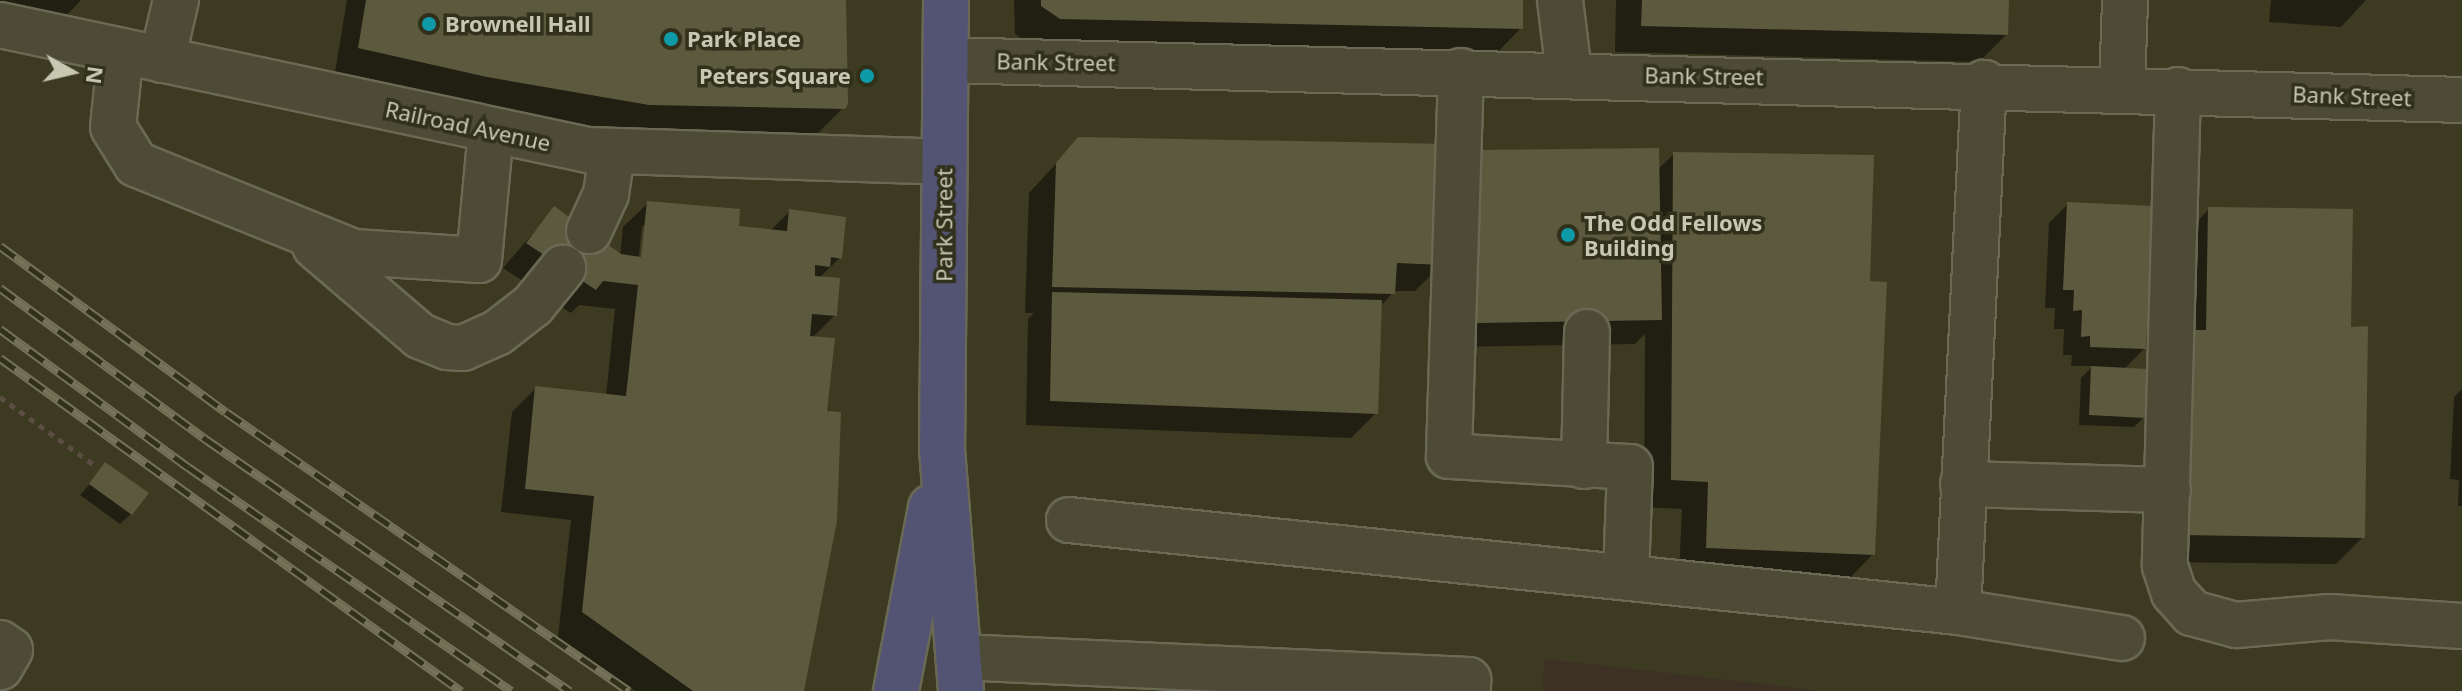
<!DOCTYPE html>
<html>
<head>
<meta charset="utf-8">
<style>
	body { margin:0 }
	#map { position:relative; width:2462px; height:691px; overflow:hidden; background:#3c3b22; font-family:"Noto Sans",sans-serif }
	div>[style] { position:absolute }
	.green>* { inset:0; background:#3d3024 }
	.shadow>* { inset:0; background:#0007 }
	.building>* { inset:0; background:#5c5a3e }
	.path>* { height:5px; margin-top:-2.5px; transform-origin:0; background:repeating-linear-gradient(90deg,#5b4d42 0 6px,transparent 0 12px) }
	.roads { filter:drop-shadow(2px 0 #6a6954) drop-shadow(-2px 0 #6a6954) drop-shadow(0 2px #6a6954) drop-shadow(0 -2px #6a6954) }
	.minor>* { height:44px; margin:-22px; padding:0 22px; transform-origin:22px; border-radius:22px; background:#4d4b36 }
	.highway>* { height:44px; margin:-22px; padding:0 22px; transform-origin:22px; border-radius:22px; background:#535473 }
	.rail>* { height:9px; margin-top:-4.5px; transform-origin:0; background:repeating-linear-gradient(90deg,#31301b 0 18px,#747258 0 36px); box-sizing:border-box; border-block:2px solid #747258 }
	.dots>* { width:22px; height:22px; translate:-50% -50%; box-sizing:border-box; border:4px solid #31301b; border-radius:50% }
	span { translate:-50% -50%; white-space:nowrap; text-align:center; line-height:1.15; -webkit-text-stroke:7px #31301b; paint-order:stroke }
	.poi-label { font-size:22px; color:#c8c7b2; font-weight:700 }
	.left { translate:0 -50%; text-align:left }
	.right { translate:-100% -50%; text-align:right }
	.street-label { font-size:22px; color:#c8c7b2 }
	.north { position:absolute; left:32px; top:32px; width:80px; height:80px; -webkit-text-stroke:6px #31301b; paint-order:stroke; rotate:98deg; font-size:22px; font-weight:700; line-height:32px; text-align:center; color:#c8c7b2 }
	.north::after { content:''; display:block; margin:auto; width:28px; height:36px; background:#c8c7b2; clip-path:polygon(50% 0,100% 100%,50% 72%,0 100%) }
</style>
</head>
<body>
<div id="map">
	<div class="green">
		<i style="clip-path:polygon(1544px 659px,1590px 664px,1822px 691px,1543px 691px)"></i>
	</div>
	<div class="shadow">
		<i style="clip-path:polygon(0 0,81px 0,62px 20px,0 6px)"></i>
		<i style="clip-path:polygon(347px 0,843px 0,843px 108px,816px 135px,621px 131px,461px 104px,335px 72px)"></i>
		<i style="clip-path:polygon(1014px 0,1519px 0,1521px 28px,1494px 56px,1032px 46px,1015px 34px)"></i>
		<i style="clip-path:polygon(1616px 0,2007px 0,2006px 35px,1979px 62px,1615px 52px)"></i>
		<i style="clip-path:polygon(2271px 0,2366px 0,2341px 27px,2269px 22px)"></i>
		<i style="clip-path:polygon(1079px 139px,1442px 264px,1415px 291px,1394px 291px,1380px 307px,1376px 413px,1351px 438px,1026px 425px,1028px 319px,1034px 313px,1025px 313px,1029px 193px)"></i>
		<i style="clip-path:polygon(1674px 154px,1868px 283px,1873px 554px,1846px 582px,1679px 574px,1682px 509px,1644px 507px,1645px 334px,1635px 344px,1454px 347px,1451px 176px,1657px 170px)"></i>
		<i style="clip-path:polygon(evenodd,648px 203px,737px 228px,770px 231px,790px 211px,840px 258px,819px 278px,835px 315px,812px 338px,802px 691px,635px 691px,558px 637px,571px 520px,501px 512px,512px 412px,536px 388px,606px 396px,615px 309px,579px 305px,571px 313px,503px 268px,554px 209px,620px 257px,623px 227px,648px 203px,642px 226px,646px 226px,642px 268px,638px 267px,642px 226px)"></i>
		<i style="clip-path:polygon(2068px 204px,2144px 349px,2123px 370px,2144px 417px,2134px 427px,2079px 425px,2081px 378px,2093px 366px,2071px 366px,2072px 355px,2063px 355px,2064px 329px,2054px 329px,2055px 308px,2045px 308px,2049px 223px)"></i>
		<i style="clip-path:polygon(2209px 209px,2349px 329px,2363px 537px,2336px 564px,2156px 562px,2182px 237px)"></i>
		<i style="clip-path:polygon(2462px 389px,2462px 506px,2458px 506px,2459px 480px,2450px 479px,2454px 397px)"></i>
		<i style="clip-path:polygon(106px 465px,131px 514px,120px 524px,80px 495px)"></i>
	</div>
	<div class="building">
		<i style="clip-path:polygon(366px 0,846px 0,848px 104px,845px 109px,649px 105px,487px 77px,358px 48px)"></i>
		<i style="clip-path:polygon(1041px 0,1523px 0,1523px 29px,1060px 19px,1041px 6px)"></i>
		<i style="clip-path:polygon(1642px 0,2009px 0,2008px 35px,1641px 26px)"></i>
		<i style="clip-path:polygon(1078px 137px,1449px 144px,1444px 265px,1397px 263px,1395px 294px,1052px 287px,1056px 163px)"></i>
		<i style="clip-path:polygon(1659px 148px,1662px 320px,1477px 323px,1475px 150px)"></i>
		<i style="clip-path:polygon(1673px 152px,1874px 155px,1870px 281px,1887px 282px,1875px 555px,1706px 548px,1708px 482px,1671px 480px)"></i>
		<i style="clip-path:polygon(647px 201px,740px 209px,739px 226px,787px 231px,789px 209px,846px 217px,842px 259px,831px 257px,830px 267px,815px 265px,815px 276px,840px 278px,837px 316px,812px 314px,810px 336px,835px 338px,827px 411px,841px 412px,837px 521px,804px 691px,693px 691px,582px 612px,594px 496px,525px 489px,535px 386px,626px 396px,638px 285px,603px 281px,596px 290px,526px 243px,554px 206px,621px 254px,641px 257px)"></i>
		<i style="clip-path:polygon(2067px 202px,2153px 206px,2146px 349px,2090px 347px,2090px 336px,2081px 337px,2082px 310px,2073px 311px,2074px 290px,2063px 290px)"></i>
		<i style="clip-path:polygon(2208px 207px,2353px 209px,2351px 327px,2368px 326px,2365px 538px,2182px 535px,2185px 330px,2206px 330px)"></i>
		<i style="clip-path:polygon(1052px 292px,1382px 300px,1378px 414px,1050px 401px)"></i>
		<i style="clip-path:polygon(2091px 366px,2148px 369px,2146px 418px,2089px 415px)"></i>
		<i style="clip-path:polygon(105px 462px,149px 493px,132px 515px,89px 484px)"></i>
	</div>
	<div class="path">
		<i style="left:0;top:397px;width:115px;rotate:35.8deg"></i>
	</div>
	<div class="roads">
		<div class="minor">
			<i style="left:1560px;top:0;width:74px;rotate:83deg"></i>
			<i style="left:0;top:25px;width:601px;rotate:12deg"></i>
			<i style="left:588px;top:150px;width:356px;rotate:1.9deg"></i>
			<i style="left:121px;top:51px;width:76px;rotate:96deg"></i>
			<i style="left:113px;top:127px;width:44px;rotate:58.1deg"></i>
			<i style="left:136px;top:164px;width:235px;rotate:22deg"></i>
			<i style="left:354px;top:252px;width:125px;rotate:3.7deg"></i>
			<i style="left:479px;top:260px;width:130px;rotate:-84.7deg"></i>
			<i style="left:162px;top:60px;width:62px;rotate:-76.9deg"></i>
			<i style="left:946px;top:60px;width:1517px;rotate:1.51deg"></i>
			<i style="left:1461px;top:71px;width:385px;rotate:91.8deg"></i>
			<i style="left:1449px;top:456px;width:181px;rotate:3.5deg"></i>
			<i style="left:1630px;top:467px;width:109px;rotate:92.1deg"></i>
			<i style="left:2122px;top:88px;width:88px;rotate:-88deg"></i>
			<i style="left:2178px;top:90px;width:476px;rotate:91.6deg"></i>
			<i style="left:2165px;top:566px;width:28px;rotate:72deg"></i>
			<i style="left:2174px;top:593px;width:27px;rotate:48deg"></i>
			<i style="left:2192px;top:613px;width:46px;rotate:15.3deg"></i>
			<i style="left:2236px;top:625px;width:94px;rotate:-4.9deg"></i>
			<i style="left:2330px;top:617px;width:132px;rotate:3.9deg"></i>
			<i style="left:589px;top:231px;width:41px;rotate:-65.3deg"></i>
			<i style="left:606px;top:194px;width:40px;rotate:-81.5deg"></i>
			<i style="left:315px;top:246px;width:138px;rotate:40.6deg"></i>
			<i style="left:420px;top:336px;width:29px;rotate:22deg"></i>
			<i style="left:447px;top:347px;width:16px;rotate:4deg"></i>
			<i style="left:463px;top:348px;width:37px;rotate:-24deg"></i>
			<i style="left:497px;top:333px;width:46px;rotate:-37.9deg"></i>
			<i style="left:533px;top:305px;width:48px;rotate:-51deg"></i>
			<i style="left:1584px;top:466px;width:134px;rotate:-88.7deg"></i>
			<i style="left:1963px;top:484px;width:205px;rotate:1.7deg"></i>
			<i style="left:1069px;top:520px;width:894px;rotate:5.91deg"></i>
			<i style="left:1958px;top:612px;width:530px;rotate:-87.19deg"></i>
			<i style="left:1958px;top:612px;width:166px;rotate:9deg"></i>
			<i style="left:0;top:643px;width:12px;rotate:35deg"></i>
			<i style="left:10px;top:650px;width:20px;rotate:120deg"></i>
			<i style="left:959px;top:657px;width:510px;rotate:2.59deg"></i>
			<i style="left:1468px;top:680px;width:11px;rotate:90deg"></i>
		</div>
		<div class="highway">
			<i style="left:946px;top:0;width:449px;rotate:90.5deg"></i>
			<i style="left:942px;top:449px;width:243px;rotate:85.5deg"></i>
			<i style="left:896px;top:691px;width:187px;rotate:-79.2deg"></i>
		</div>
	</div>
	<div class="rail">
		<i style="left:0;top:246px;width:280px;rotate:36.3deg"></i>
		<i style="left:226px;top:412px;width:490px;rotate:34.7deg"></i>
		<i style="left:0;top:288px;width:257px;rotate:36.3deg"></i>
		<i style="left:207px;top:440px;width:441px;rotate:34.7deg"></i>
		<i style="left:0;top:329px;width:233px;rotate:36.3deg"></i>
		<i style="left:188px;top:467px;width:393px;rotate:34.7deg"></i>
		<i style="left:0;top:358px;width:569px;rotate:35.84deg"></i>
	</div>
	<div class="dots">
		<i style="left:429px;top:24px;background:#0f9aa8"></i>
		<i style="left:671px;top:39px;background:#0f9aa8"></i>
		<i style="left:867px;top:76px;background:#0f9aa8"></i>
		<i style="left:1568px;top:235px;background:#0f9aa8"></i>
	</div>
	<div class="poi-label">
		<span class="left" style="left:445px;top:24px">Brownell Hall</span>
		<span class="left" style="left:687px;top:39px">Park Place</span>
		<span class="right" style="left:851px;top:76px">Peters Square</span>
		<span class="left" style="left:1584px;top:235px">The Odd Fellows<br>Building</span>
	</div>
	<div class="street-label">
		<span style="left:1056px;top:62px;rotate:1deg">Bank Street</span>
		<span style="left:1704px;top:76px;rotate:1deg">Bank Street</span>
		<span style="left:2352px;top:96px;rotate:2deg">Bank Street</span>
		<span style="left:468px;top:126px;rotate:12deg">Railroad Avenue</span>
		<span style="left:944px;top:225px;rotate:-90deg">Park Street</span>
	</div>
	<div class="north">N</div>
</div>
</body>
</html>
